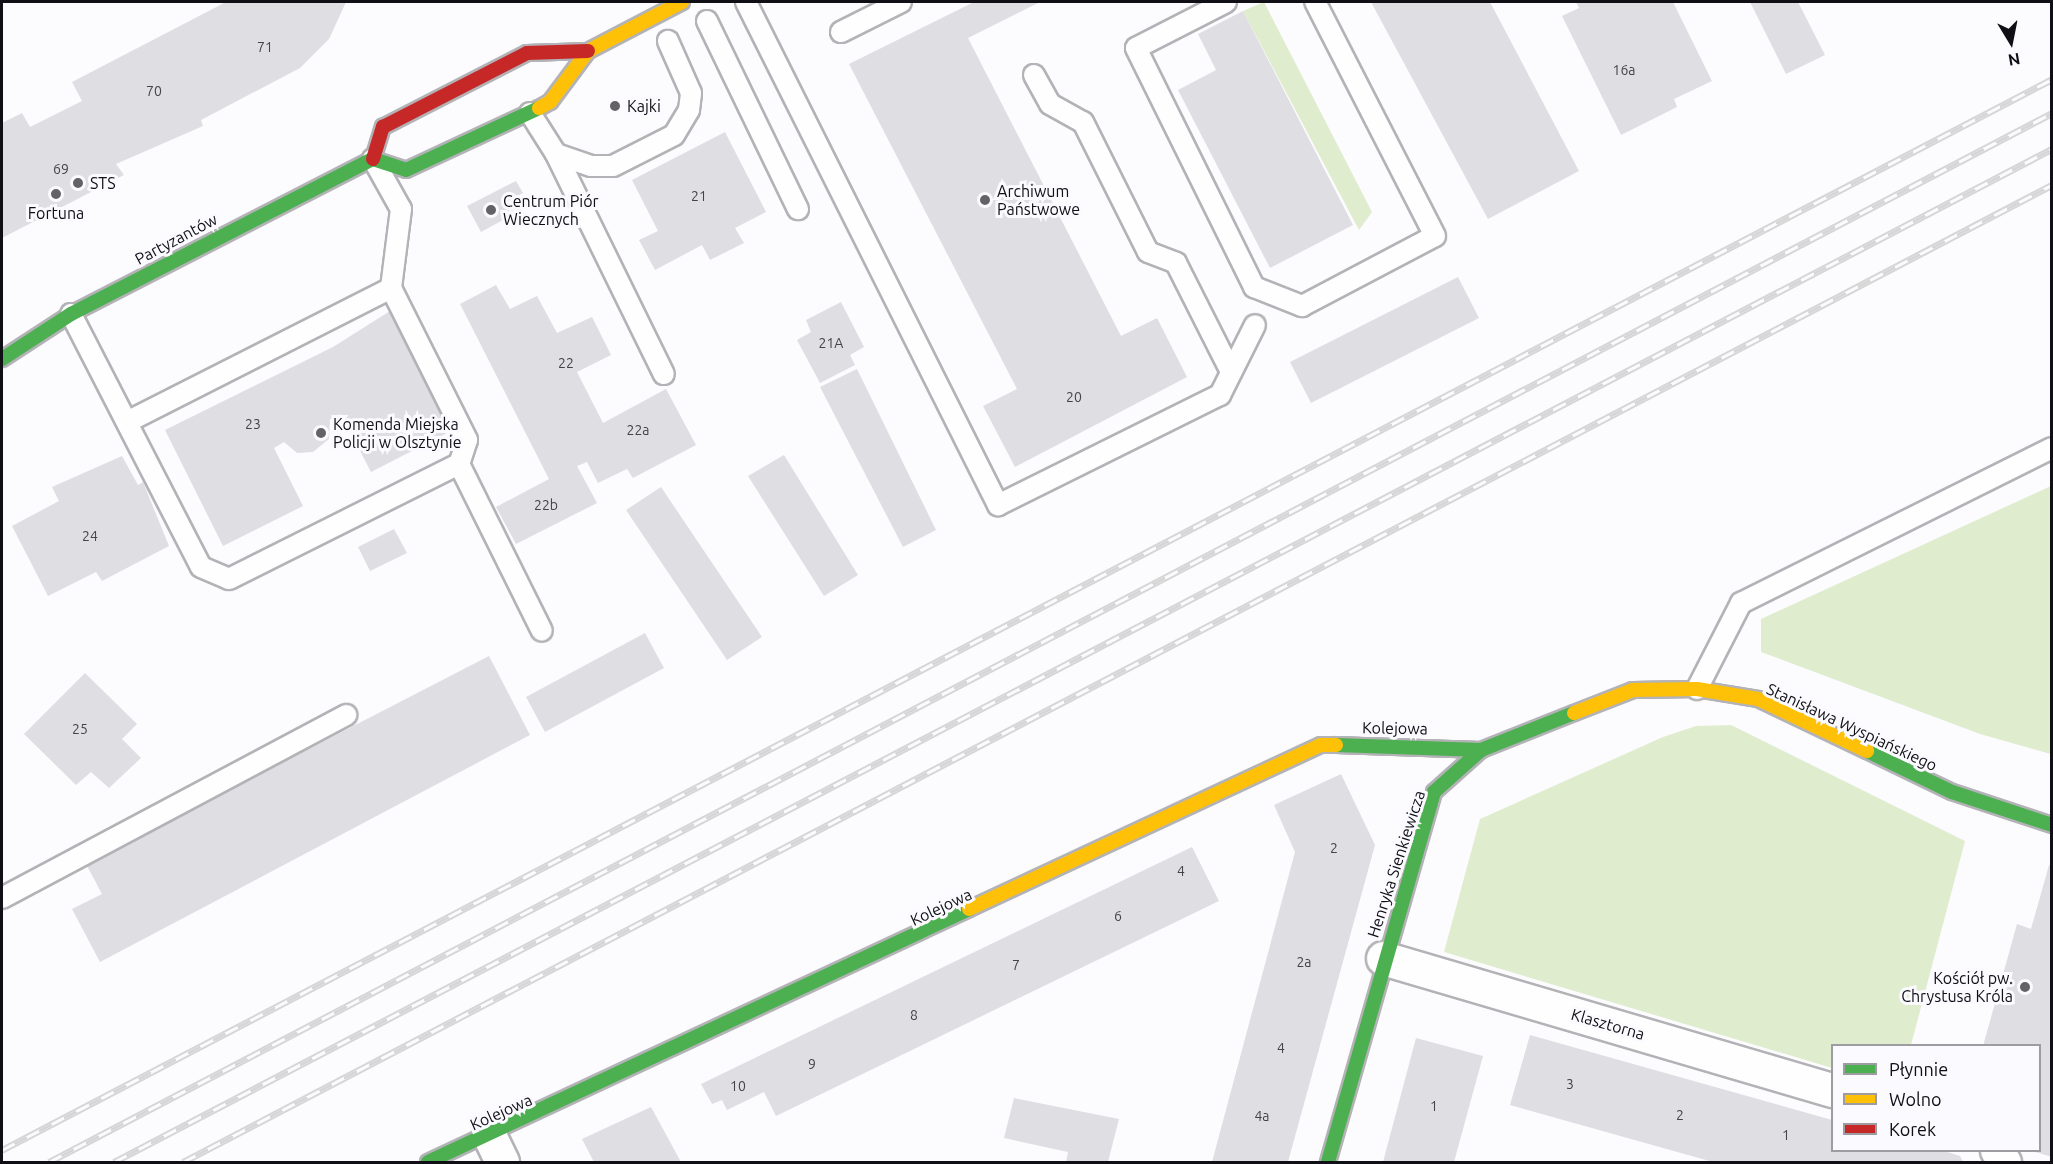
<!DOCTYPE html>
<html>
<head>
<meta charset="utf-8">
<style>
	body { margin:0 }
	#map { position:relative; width:2053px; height:1164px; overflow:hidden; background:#fcfbfd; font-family:Ubuntu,sans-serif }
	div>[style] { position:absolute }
	.green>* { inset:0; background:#dfedce }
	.building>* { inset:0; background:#dfdee3 }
	.roads { filter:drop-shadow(2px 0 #b3b3b7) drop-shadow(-2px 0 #b3b3b7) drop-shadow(0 2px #b3b3b7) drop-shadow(0 -2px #b3b3b7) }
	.lane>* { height:20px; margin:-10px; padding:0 10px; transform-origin:10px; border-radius:10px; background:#fffeff }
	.street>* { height:33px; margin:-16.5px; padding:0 16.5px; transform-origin:16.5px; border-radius:16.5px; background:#fffeff }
	.fast>* { height:14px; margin:-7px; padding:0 7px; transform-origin:7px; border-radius:7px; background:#4caf50 }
	.slow>* { height:14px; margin:-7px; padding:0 7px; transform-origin:7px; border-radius:7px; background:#ffc107 }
	.jam>* { height:14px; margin:-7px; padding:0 7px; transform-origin:7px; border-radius:7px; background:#c62828 }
	.rail>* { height:7px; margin-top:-3.5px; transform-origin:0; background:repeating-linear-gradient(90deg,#fbfafe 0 14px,#d6d6d7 0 28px); box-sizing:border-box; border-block:2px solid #d6d6d7 }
	.dots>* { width:16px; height:16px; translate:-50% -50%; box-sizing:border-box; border:3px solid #fbfafe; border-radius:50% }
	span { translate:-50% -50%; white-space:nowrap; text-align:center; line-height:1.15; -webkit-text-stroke:6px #fbfafe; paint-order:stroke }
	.number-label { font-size:14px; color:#444349 }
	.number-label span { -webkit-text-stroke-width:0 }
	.poi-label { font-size:16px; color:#100f16 }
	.left { translate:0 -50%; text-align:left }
	.right { translate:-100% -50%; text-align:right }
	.street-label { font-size:16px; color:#100f16 }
	.frame { position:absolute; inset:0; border:3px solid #100f16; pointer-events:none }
	.legend { position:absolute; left:1831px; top:1044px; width:210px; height:108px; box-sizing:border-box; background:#fbfafe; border:2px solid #9d9ca1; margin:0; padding:8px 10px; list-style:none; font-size:18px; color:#100f16 }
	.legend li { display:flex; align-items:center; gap:12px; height:30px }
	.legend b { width:30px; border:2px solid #9d9ca1 }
	.north { position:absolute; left:1981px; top:12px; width:60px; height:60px; -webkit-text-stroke:4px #fbfafe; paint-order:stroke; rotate:170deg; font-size:16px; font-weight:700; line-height:24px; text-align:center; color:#100f16 }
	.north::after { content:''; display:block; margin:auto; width:21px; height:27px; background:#100f16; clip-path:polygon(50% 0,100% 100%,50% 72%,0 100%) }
</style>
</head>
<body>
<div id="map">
	<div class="green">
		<i style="clip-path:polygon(1264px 2px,1372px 212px,1359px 230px,1243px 11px)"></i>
		<i style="clip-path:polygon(2051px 486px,2051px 754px,1980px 734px,1761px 652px,1761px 619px)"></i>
		<i style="clip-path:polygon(1731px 725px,1965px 841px,1911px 1045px,1832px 1046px,1832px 1068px,1444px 952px,1480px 819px,1663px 737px,1696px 726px)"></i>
	</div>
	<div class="building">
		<i style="clip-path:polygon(226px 2px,346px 2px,329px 39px,300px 68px,201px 120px,203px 126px,116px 164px,124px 175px,2px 238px,2px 123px,22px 113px,30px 127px,82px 101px,72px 82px)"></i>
		<i style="clip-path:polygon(974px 2px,1040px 2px,968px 38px,1121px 336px,1157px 318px,1187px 377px,1015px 467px,983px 406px,1017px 389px,849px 64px)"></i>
		<i style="clip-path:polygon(1371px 2px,1490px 2px,1579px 171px,1488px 219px)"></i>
		<i style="clip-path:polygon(1576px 2px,1673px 2px,1712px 81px,1674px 99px,1677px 107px,1621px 135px,1562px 16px,1579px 8px)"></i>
		<i style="clip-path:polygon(1750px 2px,1798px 2px,1825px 55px,1786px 74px)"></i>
		<i style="clip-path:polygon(1243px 11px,1353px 225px,1270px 268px,1178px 90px,1216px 70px,1198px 34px)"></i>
		<i style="clip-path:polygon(725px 132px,766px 212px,735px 228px,744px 243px,710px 260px,702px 245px,655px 270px,639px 240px,658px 231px,632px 180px)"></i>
		<i style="clip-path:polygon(516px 181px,523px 193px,508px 201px,514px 214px,481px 232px,467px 206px)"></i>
		<i style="clip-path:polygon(1458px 277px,1479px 318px,1311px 403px,1290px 362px)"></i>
		<i style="clip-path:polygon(496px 285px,510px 309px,537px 296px,557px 333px,592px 317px,611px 355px,577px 372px,603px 423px,666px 389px,696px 445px,633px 478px,627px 469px,598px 483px,587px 462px,577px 466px,597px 503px,516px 544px,496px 507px,549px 479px,460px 304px)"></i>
		<i style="clip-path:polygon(841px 302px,864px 347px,850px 355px,855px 365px,820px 383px,797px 340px,811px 332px,806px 320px)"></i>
		<i style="clip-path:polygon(390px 311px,451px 431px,371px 472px,341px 414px,330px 419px,329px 439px,313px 452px,297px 453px,284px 442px,274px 448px,303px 506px,223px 546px,165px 430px,333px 347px)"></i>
		<i style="clip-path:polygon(857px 369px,936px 530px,903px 547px,820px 387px)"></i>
		<i style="clip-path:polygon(784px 455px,858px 575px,824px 596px,748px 476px)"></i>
		<i style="clip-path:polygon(122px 456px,138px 485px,143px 482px,169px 546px,102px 581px,96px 572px,48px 596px,12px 526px,59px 501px,52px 487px)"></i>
		<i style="clip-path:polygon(661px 487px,762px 637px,727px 660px,626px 510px)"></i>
		<i style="clip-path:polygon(394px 529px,407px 553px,370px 571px,358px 547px)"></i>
		<i style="clip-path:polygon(645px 633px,664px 668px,545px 732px,526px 697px)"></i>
		<i style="clip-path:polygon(489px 656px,530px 735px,100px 962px,72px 909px,102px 894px,86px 864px)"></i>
		<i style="clip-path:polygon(85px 673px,137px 724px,122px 739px,141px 758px,109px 788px,91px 772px,76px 785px,24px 734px)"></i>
		<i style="clip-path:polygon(1341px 774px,1375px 845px,1288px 1162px,1212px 1162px,1295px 852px,1274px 805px)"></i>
		<i style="clip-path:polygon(1192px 847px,1219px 901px,776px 1116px,764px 1092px,727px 1110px,722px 1100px,712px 1104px,701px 1084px)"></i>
		<i style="clip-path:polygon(2049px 865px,2052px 866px,2052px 1157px,2032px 1151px,2040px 1150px,2040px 1046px,1983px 1046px,2017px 924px,2031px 929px)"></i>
		<i style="clip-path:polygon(1530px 1035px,1832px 1120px,1832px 1150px,1941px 1150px,1960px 1156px,1963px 1162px,1713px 1162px,1510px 1105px)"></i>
		<i style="clip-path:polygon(1416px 1038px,1483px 1056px,1454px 1162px,1383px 1162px)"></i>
		<i style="clip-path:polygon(1014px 1098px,1119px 1119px,1108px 1162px,1066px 1162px,1068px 1152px,1004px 1138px)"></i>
		<i style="clip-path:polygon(651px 1107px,681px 1162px,594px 1162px,582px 1139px)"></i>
	</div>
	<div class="roads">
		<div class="lane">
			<i style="left:746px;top:2px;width:563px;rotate:63.39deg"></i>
			<i style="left:998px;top:505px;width:248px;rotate:-26.4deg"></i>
			<i style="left:1220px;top:395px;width:78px;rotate:-63.4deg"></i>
			<i style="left:1226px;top:2px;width:101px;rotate:152.9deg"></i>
			<i style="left:1136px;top:48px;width:267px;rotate:63.7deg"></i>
			<i style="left:1254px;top:287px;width:52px;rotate:21.6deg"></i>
			<i style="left:1302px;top:306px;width:150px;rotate:-27.8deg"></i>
			<i style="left:1435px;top:236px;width:263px;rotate:-117.1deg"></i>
			<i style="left:707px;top:21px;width:209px;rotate:64.2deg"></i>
			<i style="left:841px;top:32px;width:67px;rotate:-26.6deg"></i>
			<i style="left:1034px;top:75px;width:33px;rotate:61deg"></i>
			<i style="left:1050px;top:104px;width:38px;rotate:29deg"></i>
			<i style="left:1083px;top:122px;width:145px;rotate:63.4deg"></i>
			<i style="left:1148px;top:252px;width:30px;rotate:21deg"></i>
			<i style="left:1176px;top:263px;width:122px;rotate:63.2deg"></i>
			<i style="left:530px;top:113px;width:49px;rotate:57.6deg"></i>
			<i style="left:556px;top:154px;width:245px;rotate:63.9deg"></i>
			<i style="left:556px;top:154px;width:37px;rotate:19deg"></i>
			<i style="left:591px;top:166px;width:22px"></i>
			<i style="left:613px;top:166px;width:68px;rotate:-26.9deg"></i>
			<i style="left:674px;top:135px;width:29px;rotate:-59deg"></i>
			<i style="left:689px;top:110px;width:17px;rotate:-83deg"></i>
			<i style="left:691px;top:93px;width:57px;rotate:-113.9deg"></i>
			<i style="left:373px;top:159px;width:57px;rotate:60.8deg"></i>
			<i style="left:401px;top:209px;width:80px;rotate:97.2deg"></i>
			<i style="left:391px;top:288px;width:170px;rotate:63.4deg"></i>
			<i style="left:467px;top:440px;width:25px;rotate:108deg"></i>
			<i style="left:459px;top:464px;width:186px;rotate:63.6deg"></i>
			<i style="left:71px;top:314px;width:284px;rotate:62.8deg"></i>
			<i style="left:201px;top:567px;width:30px;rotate:23deg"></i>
			<i style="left:229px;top:579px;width:257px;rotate:-26.6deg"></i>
			<i style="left:127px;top:422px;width:296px;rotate:-26.9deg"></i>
			<i style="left:1697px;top:689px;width:97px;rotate:-62.9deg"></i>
			<i style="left:1741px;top:603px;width:347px;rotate:-26.5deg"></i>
			<i style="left:2px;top:898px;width:390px;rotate:-28deg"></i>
		</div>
		<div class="street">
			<i style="left:1383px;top:958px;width:468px;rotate:16.4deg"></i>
			<i style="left:489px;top:1135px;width:30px;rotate:64deg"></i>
			<i style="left:1997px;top:1150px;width:14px;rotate:60deg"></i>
		</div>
		<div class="fast">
			<i style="left:2px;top:359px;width:82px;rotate:-33.1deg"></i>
			<i style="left:71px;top:314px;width:339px;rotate:-27.2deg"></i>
			<i style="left:373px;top:159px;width:35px;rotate:18deg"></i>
			<i style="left:406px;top:170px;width:147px;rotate:-25deg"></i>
			<i style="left:1336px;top:745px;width:145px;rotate:2deg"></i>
			<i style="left:1867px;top:751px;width:94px;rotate:25.8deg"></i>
			<i style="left:1952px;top:792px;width:105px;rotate:18.3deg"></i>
			<i style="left:428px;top:1162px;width:597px;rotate:-25.06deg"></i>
			<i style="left:1328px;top:1162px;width:385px;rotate:-74deg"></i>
			<i style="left:1434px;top:792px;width:63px;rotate:-41.8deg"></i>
			<i style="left:1481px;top:750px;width:100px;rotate:-21.7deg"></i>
		</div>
		<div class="slow">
			<i style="left:539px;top:108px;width:13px;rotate:-29deg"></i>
			<i style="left:550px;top:102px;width:64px;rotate:-53.3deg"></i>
			<i style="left:588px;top:51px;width:106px;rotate:-27.5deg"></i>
			<i style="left:1574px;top:713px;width:63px;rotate:-21.3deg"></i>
			<i style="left:1633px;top:690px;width:64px;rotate:-0.9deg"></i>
			<i style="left:1697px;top:689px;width:62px;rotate:9.3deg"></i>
			<i style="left:1758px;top:699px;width:121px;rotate:25.5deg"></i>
			<i style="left:969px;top:909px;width:388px;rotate:-25deg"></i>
			<i style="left:1321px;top:745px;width:15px"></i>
		</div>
		<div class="jam">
			<i style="left:373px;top:159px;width:34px;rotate:-73deg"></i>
			<i style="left:383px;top:127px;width:162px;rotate:-27.2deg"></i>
			<i style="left:527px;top:53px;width:61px;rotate:-1.9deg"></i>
		</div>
	</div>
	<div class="rail">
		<i style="left:2px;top:1150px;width:2313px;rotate:-27.58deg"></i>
		<i style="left:49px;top:1162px;width:2261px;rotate:-27.64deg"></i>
		<i style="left:114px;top:1162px;width:2187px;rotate:-27.6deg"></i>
		<i style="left:183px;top:1162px;width:2109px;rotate:-27.6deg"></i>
	</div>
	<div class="dots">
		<i style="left:615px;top:106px;background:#636267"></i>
		<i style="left:78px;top:183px;background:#636267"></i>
		<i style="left:56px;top:194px;background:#636267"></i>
		<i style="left:985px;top:200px;background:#636267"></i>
		<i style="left:491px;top:210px;background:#636267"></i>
		<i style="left:321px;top:433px;background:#636267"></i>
		<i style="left:2025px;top:987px;background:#636267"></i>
	</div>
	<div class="number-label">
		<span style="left:265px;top:47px">71</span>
		<span style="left:1624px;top:70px">16a</span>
		<span style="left:154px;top:91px">70</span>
		<span style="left:61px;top:169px">69</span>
		<span style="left:699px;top:196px">21</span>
		<span style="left:831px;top:343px">21A</span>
		<span style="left:566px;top:363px">22</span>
		<span style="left:1074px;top:397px">20</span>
		<span style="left:253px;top:424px">23</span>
		<span style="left:638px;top:430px">22a</span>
		<span style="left:546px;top:505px">22b</span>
		<span style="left:90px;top:536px">24</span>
		<span style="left:80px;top:729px">25</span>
		<span style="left:1334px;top:848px">2</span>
		<span style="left:1181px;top:871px">4</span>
		<span style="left:1118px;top:916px">6</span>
		<span style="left:1304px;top:962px">2a</span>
		<span style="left:1016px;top:965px">7</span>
		<span style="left:914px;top:1015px">8</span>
		<span style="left:1281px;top:1048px">4</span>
		<span style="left:812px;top:1064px">9</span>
		<span style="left:1570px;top:1084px">3</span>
		<span style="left:738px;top:1086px">10</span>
		<span style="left:1434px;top:1106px">1</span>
		<span style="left:1680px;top:1115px">2</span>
		<span style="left:1262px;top:1116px">4a</span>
		<span style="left:1786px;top:1135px">1</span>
	</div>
	<div class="poi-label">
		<span class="left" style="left:627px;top:106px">Kajki</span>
		<span class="left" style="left:90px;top:183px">STS</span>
		<span class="left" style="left:997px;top:200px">Archiwum<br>Państwowe</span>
		<span class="left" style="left:503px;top:210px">Centrum Piór<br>Wiecznych</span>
		<span style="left:56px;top:213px">Fortuna</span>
		<span class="left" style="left:333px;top:433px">Komenda Miejska<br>Policji w Olsztynie</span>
		<span class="right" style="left:2013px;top:987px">Kościół pw.<br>Chrystusa Króla</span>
	</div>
	<div class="street-label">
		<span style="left:176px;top:239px;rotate:-28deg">Partyzantów</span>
		<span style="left:1852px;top:727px;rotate:25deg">Stanisława Wyspiańskiego</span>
		<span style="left:1395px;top:728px;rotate:1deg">Kolejowa</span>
		<span style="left:1396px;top:864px;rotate:-72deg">Henryka Sienkiewicza</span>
		<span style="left:941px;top:907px;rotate:-25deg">Kolejowa</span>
		<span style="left:1608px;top:1024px;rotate:16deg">Klasztorna</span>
		<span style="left:501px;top:1112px;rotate:-24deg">Kolejowa</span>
	</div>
	<div class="frame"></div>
	<ul class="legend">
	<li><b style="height:8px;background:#4caf50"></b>Płynnie</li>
	<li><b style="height:8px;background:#ffc107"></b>Wolno</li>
	<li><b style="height:8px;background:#c62828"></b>Korek</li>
	</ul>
	<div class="north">N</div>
</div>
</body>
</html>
